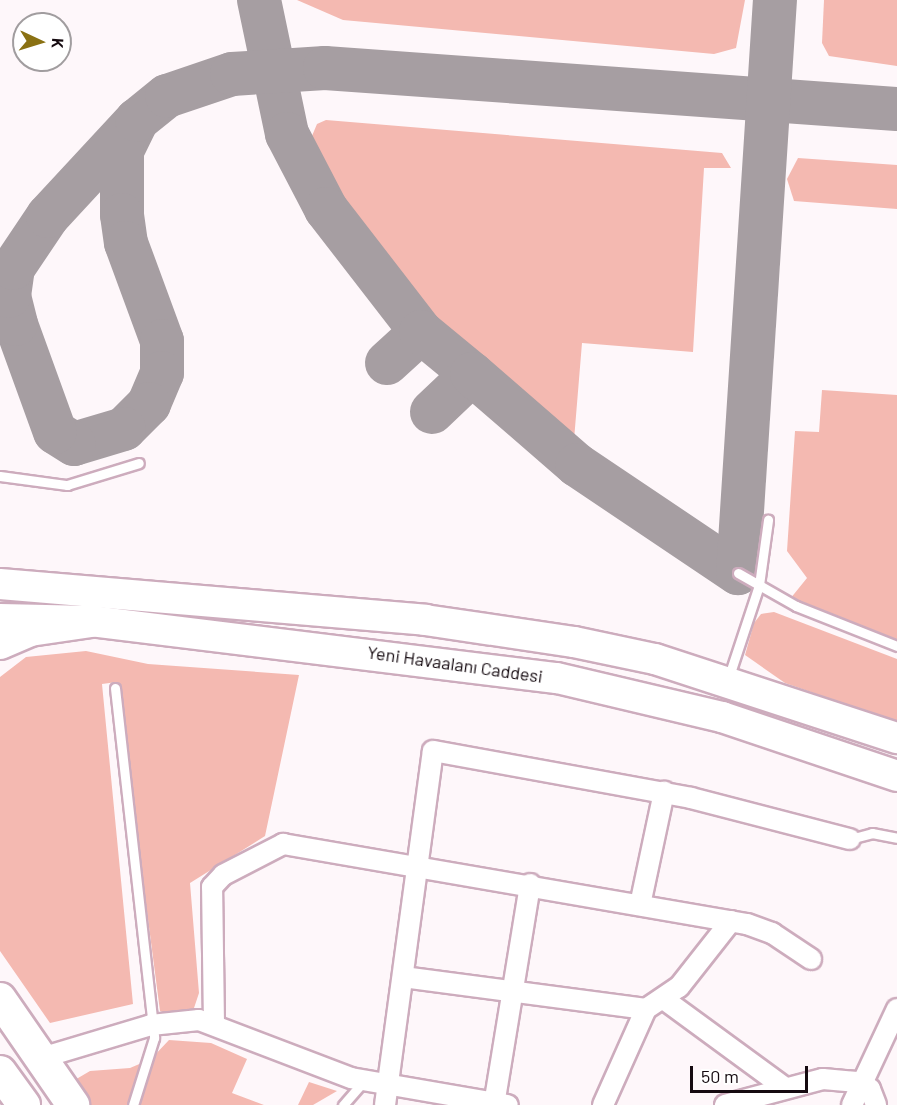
<!DOCTYPE html>
<html>
<head>
<meta charset="utf-8">
<style>
	body { margin:0 }
	#map { position:relative; width:897px; height:1105px; overflow:hidden; background:#fef7fa; font-family:Barlow,sans-serif }
	div>[style] { position:absolute }
	.green>* { inset:0; background:#f4b9b1 }
	.taxiway>* { height:44px; margin:-22px; padding:0 22px; transform-origin:22px; border-radius:22px; background:#a69ea2 }
	.roads { filter:drop-shadow(2px 0 #cdacbd) drop-shadow(-2px 0 #cdacbd) drop-shadow(0 2px #cdacbd) drop-shadow(0 -2px #cdacbd) }
	.service>* { height:9px; margin:-4.5px; padding:0 4.5px; transform-origin:4.5px; border-radius:4.5px; background:#fff }
	.minor>* { height:20px; margin:-10px; padding:0 10px; transform-origin:10px; border-radius:10px; background:#fff }
	.primary>* { height:30px; margin:-15px; padding:0 15px; transform-origin:15px; border-radius:15px; background:#fff }
	.trunk>* { height:32px; margin:-16px; padding:0 16px; transform-origin:16px; border-radius:16px; background:#fff }
	span { translate:-50% -50%; white-space:nowrap; text-align:center; line-height:1.15; -webkit-text-stroke:5px #fff; paint-order:stroke }
	.street-label { font-size:18px; color:#150a10 }
	.north { position:absolute; left:12px; top:12px; width:60px; height:60px; box-sizing:border-box; background:#fff; border:2px solid #a19d9f; border-radius:50%; rotate:94deg; font-size:16px; font-weight:700; line-height:24px; text-align:center; color:#150a10 }
	.north::after { content:''; display:block; margin:auto; width:21px; height:27px; background:#8a7113; clip-path:polygon(50% 0,100% 100%,50% 72%,0 100%) }
	.scale { position:absolute; left:690px; top:1066px; width:118px; height:27px; box-sizing:border-box; border:3px solid #150a10; border-top:0; padding-left:8px; font-size:18px; line-height:21px; white-space:nowrap; color:#150a10; -webkit-text-stroke:4px #fff; paint-order:stroke }
</style>
</head>
<body>
<div id="map">
	<div class="green">
		<i style="clip-path:polygon(297px 0,745px 0,736px 48px,714px 54px,343px 20px)"></i>
		<i style="clip-path:polygon(824px 0,897px 0,897px 66px,829px 56px,822px 43px)"></i>
		<i style="clip-path:polygon(326px 120px,722px 153px,731px 168px,704px 168px,693px 352px,582px 343px,573px 452px,452px 340px,374px 251px,316px 171px,309px 143px,317px 124px)"></i>
		<i style="clip-path:polygon(798px 158px,897px 165px,897px 209px,794px 201px,787px 179px)"></i>
		<i style="clip-path:polygon(822px 390px,897px 395px,897px 641px,790px 599px,807px 578px,787px 551px,795px 431px,819px 432px)"></i>
		<i style="clip-path:polygon(774px 612px,897px 659px,897px 722px,785px 683px,745px 655px,754px 623px,761px 614px)"></i>
		<i style="clip-path:polygon(86px 651px,148px 664px,299px 675px,265px 836px,190px 883px,199px 993px,192px 1014px,178px 1018px,160px 1011px,117px 682px,102px 684px,133px 1004px,50px 1023px,0 951px,0 677px,26px 657px)"></i>
		<i style="clip-path:polygon(169px 1040px,211px 1043px,247px 1059px,232px 1093px,264px 1105px,90px 1105px,73px 1081px,90px 1071px,130px 1068px,151px 1059px)"></i>
		<i style="clip-path:polygon(309px 1082px,337px 1091px,313px 1105px,298px 1105px)"></i>
	</div>
	<div class="taxiway">
		<i style="left:259px;top:0;width:137px;rotate:78.2deg"></i>
		<i style="left:287px;top:134px;width:85px;rotate:62.5deg"></i>
		<i style="left:326px;top:209px;width:155px;rotate:52.3deg"></i>
		<i style="left:137px;top:120px;width:34px;rotate:116deg"></i>
		<i style="left:122px;top:151px;width:64px;rotate:90deg"></i>
		<i style="left:122px;top:215px;width:28px;rotate:82deg"></i>
		<i style="left:126px;top:243px;width:104px;rotate:69.8deg"></i>
		<i style="left:162px;top:341px;width:32px;rotate:90deg"></i>
		<i style="left:162px;top:373px;width:34px;rotate:113deg"></i>
		<i style="left:149px;top:404px;width:35px;rotate:135deg"></i>
		<i style="left:124px;top:429px;width:52px;rotate:163.3deg"></i>
		<i style="left:74px;top:444px;width:22px;rotate:-148deg"></i>
		<i style="left:55px;top:432px;width:115px;rotate:-109.9deg"></i>
		<i style="left:16px;top:324px;width:29px;rotate:-104deg"></i>
		<i style="left:9px;top:296px;width:28px;rotate:-82deg"></i>
		<i style="left:13px;top:268px;width:63px;rotate:-56.1deg"></i>
		<i style="left:48px;top:216px;width:131px;rotate:-47.2deg"></i>
		<i style="left:137px;top:120px;width:38px;rotate:-39deg"></i>
		<i style="left:167px;top:96px;width:69px;rotate:-18.7deg"></i>
		<i style="left:232px;top:74px;width:93px;rotate:-3.7deg"></i>
		<i style="left:325px;top:68px;width:573px;rotate:4.1deg"></i>
		<i style="left:387px;top:363px;width:46px;rotate:-42.4deg"></i>
		<i style="left:421px;top:332px;width:66px;rotate:39.5deg"></i>
		<i style="left:432px;top:412px;width:55px;rotate:-43.5deg"></i>
		<i style="left:472px;top:374px;width:139px;rotate:40.9deg"></i>
		<i style="left:577px;top:465px;width:194px;rotate:33.9deg"></i>
		<i style="left:738px;top:573px;width:574px;rotate:-86.31deg"></i>
	</div>
	<div class="roads">
		<div class="service">
			<i style="left:0;top:476px;width:68px;rotate:7.7deg"></i>
			<i style="left:67px;top:485px;width:75px;rotate:-17deg"></i>
			<i style="left:738px;top:573px;width:67px;rotate:29.6deg"></i>
			<i style="left:796px;top:606px;width:109px;rotate:21.6deg"></i>
			<i style="left:728px;top:679px;width:99px;rotate:-71.7deg"></i>
			<i style="left:759px;top:585px;width:66px;rotate:-82.1deg"></i>
			<i style="left:115px;top:688px;width:352px;rotate:83.6deg"></i>
			<i style="left:154px;top:1038px;width:70px;rotate:107.4deg"></i>
			<i style="left:850px;top:839px;width:23px;rotate:-15deg"></i>
			<i style="left:872px;top:833px;width:25px;rotate:11deg"></i>
			<i style="left:343px;top:1105px;width:33px;rotate:-49deg"></i>
		</div>
		<div class="minor">
			<i style="left:640px;top:905px;width:116px;rotate:-78deg"></i>
			<i style="left:403px;top:977px;width:245px;rotate:7.5deg"></i>
			<i style="left:646px;top:1009px;width:40px;rotate:-34deg"></i>
			<i style="left:679px;top:987px;width:84px;rotate:-51.8deg"></i>
			<i style="left:665px;top:1000px;width:147px;rotate:36.2deg"></i>
			<i style="left:214px;top:1025px;width:138px;rotate:-90.8deg"></i>
			<i style="left:212px;top:887px;width:16px;rotate:-47deg"></i>
			<i style="left:223px;top:875px;width:68px;rotate:-27.3deg"></i>
			<i style="left:283px;top:844px;width:471px;rotate:9.8deg"></i>
			<i style="left:747px;top:924px;width:27px;rotate:20deg"></i>
			<i style="left:772px;top:933px;width:47px;rotate:33.7deg"></i>
			<i style="left:41px;top:1058px;width:115px;rotate:-16.7deg"></i>
			<i style="left:151px;top:1025px;width:48px;rotate:-5.9deg"></i>
			<i style="left:199px;top:1020px;width:163px;rotate:20.9deg"></i>
			<i style="left:351px;top:1078px;width:159px;rotate:9.8deg"></i>
			<i style="left:385px;top:1105px;width:357px;rotate:-82.3deg"></i>
			<i style="left:433px;top:751px;width:262px;rotate:10.3deg"></i>
			<i style="left:691px;top:798px;width:164px;rotate:14.5deg"></i>
			<i style="left:494px;top:1105px;width:224px;rotate:-80.7deg"></i>
			<i style="left:603px;top:1105px;width:105px;rotate:-65.9deg"></i>
			<i style="left:725px;top:1105px;width:101px;rotate:-14.9deg"></i>
			<i style="left:823px;top:1079px;width:37px;rotate:5deg"></i>
			<i style="left:860px;top:1082px;width:12px;rotate:35deg"></i>
			<i style="left:870px;top:1089px;width:17px;rotate:69deg"></i>
			<i style="left:852px;top:1105px;width:106px;rotate:-64.9deg"></i>
		</div>
		<div class="primary">
			<i style="left:0;top:584px;width:427px;rotate:4.8deg"></i>
			<i style="left:425px;top:620px;width:151px;rotate:8.4deg"></i>
			<i style="left:574px;top:642px;width:83px;rotate:11.9deg"></i>
			<i style="left:655px;top:659px;width:255px;rotate:18.1deg"></i>
			<i style="left:0;top:619px;width:91px;rotate:1.3deg"></i>
			<i style="left:91px;top:621px;width:469px;rotate:7deg"></i>
			<i style="left:557px;top:678px;width:170px;rotate:13.3deg"></i>
			<i style="left:722px;top:717px;width:185px;rotate:18.6deg"></i>
		</div>
		<div class="trunk">
			<i style="left:0;top:643px;width:33px;rotate:-23deg"></i>
			<i style="left:30px;top:630px;width:62px;rotate:-8.4deg"></i>
			<i style="left:0;top:999px;width:129px;rotate:55.4deg"></i>
			<i style="left:0;top:1072px;width:41px;rotate:54deg"></i>
		</div>
	</div>
	<div class="street-label">
		<span style="left:455px;top:664px;rotate:8deg">Yeni Havaalanı Caddesi</span>
	</div>
	<div class="north">K</div>
	<div class="scale">50 m</div>
</div>
</body>
</html>
